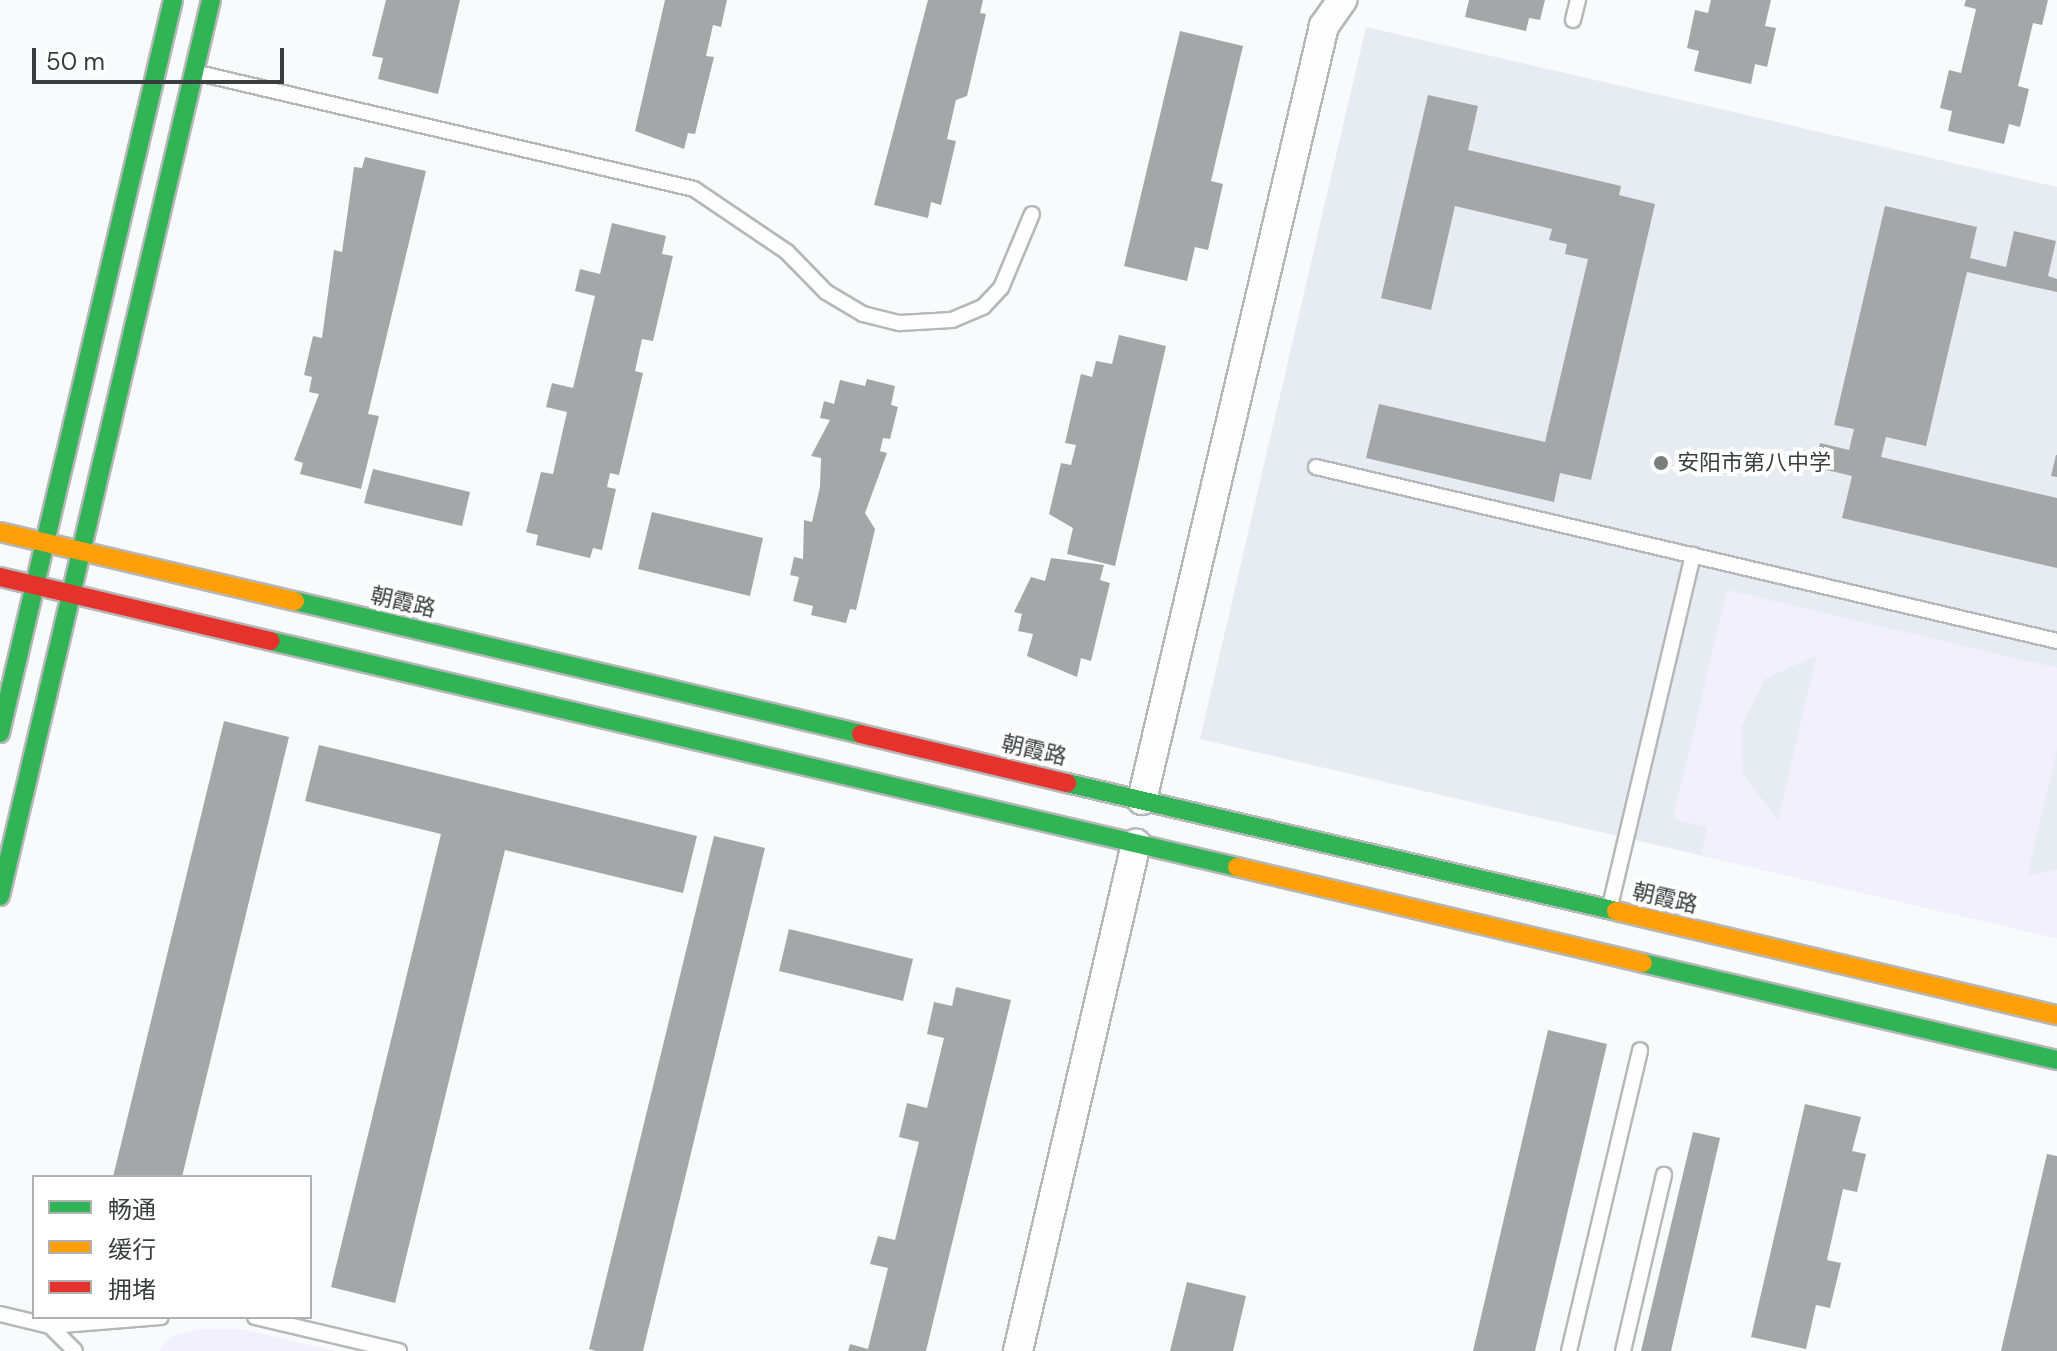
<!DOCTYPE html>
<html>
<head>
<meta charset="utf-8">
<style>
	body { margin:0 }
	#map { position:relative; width:2057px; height:1351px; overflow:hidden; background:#f8fafc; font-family:"DM Sans","Noto Sans SC",sans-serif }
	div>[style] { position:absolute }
	.built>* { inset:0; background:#e7ecf2 }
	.green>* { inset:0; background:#f1f0fc }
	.building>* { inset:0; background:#a5a6a7 }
	.roads { filter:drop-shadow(2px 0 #b5b7b8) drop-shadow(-2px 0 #b5b7b8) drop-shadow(0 2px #b5b7b8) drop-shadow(0 -2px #b5b7b8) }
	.lane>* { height:14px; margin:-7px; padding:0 7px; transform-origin:7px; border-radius:7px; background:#fefeff }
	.street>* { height:28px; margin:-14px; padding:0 14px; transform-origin:14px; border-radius:14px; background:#fefeff }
	.fast>* { height:18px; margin:-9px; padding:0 9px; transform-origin:9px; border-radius:9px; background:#30b455 }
	.slow>* { height:18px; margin:-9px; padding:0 9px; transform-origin:9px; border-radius:9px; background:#ff9f0a }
	.jam>* { height:18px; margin:-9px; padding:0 9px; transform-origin:9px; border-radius:9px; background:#e5322d }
	.dots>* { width:22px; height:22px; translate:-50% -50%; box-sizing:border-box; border:4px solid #fff; border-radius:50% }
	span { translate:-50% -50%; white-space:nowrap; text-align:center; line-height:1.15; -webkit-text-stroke:8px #fff; paint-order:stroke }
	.poi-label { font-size:22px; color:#3b3c3e }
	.left { translate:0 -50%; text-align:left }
	.street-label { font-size:22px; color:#3b3c3e }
	.legend { position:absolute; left:32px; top:1175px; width:280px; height:144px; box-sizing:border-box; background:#fff; border:2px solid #b1b1b2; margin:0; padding:10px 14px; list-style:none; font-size:24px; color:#3b3c3e }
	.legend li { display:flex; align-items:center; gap:16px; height:40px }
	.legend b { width:40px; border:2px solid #b1b1b2 }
	.scale { position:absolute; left:32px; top:48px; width:252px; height:36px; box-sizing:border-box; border:4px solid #3b3c3e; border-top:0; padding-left:10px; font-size:24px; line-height:28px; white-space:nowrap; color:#3b3c3e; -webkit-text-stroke:6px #fff; paint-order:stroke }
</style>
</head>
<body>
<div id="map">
	<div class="built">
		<i style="clip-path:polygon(1366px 27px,2057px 187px,2057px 938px,1200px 739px)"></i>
	</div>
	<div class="green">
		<i style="clip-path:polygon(evenodd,1727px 590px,2057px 668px,2057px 749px,2027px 877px,2057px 869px,2057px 938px,1701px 855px,1707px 827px,1673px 819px,1727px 590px,1817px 655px,1778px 819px,1778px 820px,1743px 774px,1741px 727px,1765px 679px,1817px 655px)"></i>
		<i style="clip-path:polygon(199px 1329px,242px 1329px,335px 1351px,159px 1351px,171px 1336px)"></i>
	</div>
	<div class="building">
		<i style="clip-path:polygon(386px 0,460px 0,438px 94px,378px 79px,383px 58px,372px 56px)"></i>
		<i style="clip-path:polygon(665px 0,727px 0,721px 27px,713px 25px,706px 56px,714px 57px,695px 134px,688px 133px,684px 149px,635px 131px)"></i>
		<i style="clip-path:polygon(928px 0,983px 0,980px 13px,986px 14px,967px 96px,956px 100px,947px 139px,956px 141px,941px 205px,931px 202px,928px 218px,874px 205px)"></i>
		<i style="clip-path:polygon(1469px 0,1545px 0,1540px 20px,1529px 18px,1526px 31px,1465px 17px)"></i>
		<i style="clip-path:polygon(1711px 0,1771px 0,1765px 26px,1776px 28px,1767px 67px,1755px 64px,1751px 84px,1694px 71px,1699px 51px,1687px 48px,1695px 10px,1708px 13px)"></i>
		<i style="clip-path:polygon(1966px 0,2048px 0,2042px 25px,2033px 23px,2018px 86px,2029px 89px,2020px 127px,2009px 124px,2004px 144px,1948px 131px,1952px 111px,1940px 108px,1949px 70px,1961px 73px,1976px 9px,1964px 6px)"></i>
		<i style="clip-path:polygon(1180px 31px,1243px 46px,1211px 181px,1223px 184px,1208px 250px,1195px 247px,1187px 281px,1124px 266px)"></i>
		<i style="clip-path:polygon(1428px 95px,1478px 106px,1468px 150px,1621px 186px,1619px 195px,1655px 204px,1591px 480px,1560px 473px,1554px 502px,1366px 458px,1379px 404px,1545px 442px,1588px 259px,1565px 254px,1567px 244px,1549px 240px,1552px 229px,1455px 206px,1431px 310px,1381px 298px)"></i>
		<i style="clip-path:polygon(365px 157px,426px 171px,368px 414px,379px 416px,361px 489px,300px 474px,303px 463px,294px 460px,319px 394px,309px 392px,312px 377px,304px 375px,313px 336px,322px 338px,334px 250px,342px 252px,354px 167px,362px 168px)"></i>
		<i style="clip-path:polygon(1885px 206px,1977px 227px,1970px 258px,2006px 267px,2014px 231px,2056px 241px,2048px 276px,2057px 279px,2057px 292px,1967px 272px,1926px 446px,1886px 437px,1881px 457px,2057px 498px,2057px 568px,1842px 518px,1852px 476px,1814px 467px,1820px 443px,1849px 450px,1854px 429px,1834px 425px)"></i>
		<i style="clip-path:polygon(612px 223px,666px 236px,662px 254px,673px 256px,653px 341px,642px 339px,635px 371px,643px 373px,619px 475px,610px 473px,607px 487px,616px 489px,602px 550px,593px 548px,590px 558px,536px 545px,538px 535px,526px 532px,541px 472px,553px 474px,567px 412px,546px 407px,552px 383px,573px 388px,595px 296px,575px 291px,580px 269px,600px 274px)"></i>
		<i style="clip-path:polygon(1119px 335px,1166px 346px,1115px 566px,1067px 554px,1073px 528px,1049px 514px,1061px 463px,1071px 465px,1076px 445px,1065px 443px,1081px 374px,1092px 377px,1096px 361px,1112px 364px)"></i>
		<i style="clip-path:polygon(867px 379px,895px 386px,891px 405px,898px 407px,890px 439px,883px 438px,880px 451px,887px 453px,865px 513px,875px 529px,856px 610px,850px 609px,846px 623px,811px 615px,813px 606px,793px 601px,799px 577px,790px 575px,794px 557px,803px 559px,804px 520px,812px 522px,820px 487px,821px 458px,811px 456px,830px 420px,820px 418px,824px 401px,834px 404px,840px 380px,865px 386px)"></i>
		<i style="clip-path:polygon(2056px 455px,2057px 455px,2057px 477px,2051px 476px)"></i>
		<i style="clip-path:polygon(373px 469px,470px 492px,462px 526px,364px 503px)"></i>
		<i style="clip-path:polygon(652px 512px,763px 538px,750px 596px,638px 569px)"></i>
		<i style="clip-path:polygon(1051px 558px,1104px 565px,1100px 580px,1110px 583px,1091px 661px,1081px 658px,1077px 677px,1027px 656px,1033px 634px,1018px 631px,1022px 614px,1014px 612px,1031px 577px,1045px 581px)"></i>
		<i style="clip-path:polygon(224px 721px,289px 737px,182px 1177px,113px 1177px)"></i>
		<i style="clip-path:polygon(319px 745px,697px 836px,683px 893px,505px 850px,395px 1303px,331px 1287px,441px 834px,305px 801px)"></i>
		<i style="clip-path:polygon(714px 836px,765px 848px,643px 1351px,596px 1351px,589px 1349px)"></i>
		<i style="clip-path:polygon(789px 929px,913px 959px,903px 1001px,779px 971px)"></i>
		<i style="clip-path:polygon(956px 987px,1011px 1000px,926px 1351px,848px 1351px,850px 1344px,868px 1349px,888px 1268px,870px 1264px,878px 1236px,895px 1240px,919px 1142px,899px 1137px,907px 1103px,927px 1108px,944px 1038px,927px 1034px,934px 1002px,952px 1006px)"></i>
		<i style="clip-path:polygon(1548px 1030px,1607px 1044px,1535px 1351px,1473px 1351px)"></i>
		<i style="clip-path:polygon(1805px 1104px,1861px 1117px,1852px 1151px,1866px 1154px,1857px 1192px,1843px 1189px,1827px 1260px,1841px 1263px,1830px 1308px,1816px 1305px,1806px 1349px,1751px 1337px)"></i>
		<i style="clip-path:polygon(1693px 1132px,1720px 1138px,1671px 1351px,1641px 1351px)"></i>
		<i style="clip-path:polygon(2047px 1154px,2057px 1156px,2057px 1351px,2001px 1351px)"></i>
		<i style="clip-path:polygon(1187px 1282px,1246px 1296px,1233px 1351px,1170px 1351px)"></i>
	</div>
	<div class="roads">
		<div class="lane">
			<i style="left:1573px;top:20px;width:21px;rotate:-76deg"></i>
			<i style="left:198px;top:73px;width:509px;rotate:13.16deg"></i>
			<i style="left:694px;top:189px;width:112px;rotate:34.1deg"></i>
			<i style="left:787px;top:252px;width:56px;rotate:45.7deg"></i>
			<i style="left:826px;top:292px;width:43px;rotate:30.7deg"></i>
			<i style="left:863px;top:314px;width:38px;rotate:14deg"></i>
			<i style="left:900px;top:323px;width:52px;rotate:-3.3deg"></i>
			<i style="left:952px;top:320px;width:34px;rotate:-23deg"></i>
			<i style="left:983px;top:307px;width:26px;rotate:-47deg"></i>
			<i style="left:1001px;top:288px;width:80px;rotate:-67.3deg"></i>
			<i style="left:1316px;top:467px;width:761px;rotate:13.21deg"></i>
			<i style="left:1610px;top:906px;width:361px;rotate:-76.7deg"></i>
			<i style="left:0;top:1314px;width:51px;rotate:13.5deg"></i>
			<i style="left:50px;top:1326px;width:35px;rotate:45deg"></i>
			<i style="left:255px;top:1317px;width:148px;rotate:13.3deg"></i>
			<i style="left:50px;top:1326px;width:111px;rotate:-4.6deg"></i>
			<i style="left:1569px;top:1351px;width:309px;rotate:-76.7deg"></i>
			<i style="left:1623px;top:1351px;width:181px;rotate:-76.9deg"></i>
		</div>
		<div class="street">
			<i style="left:1142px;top:800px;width:795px;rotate:-76.77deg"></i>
			<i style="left:1324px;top:26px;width:32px;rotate:-55deg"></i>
			<i style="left:1018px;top:1351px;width:521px;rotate:-76.9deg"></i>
		</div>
		<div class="fast">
			<i style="left:295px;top:601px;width:581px;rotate:13.22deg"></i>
			<i style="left:271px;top:641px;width:992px;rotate:13.17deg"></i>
			<i style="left:0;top:733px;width:753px;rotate:-76.72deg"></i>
			<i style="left:1067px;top:783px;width:564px;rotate:13.12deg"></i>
			<i style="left:0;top:896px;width:921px;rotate:-76.75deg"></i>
			<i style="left:1643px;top:963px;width:425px;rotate:13.2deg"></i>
		</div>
		<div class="slow">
			<i style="left:0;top:532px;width:303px;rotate:13.2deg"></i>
			<i style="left:1237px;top:867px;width:417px;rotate:13.3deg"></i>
			<i style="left:1616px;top:911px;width:453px;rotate:13.3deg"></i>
		</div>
		<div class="jam">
			<i style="left:0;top:577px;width:278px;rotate:13.3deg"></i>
			<i style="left:861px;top:734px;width:212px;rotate:13.4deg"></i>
		</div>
	</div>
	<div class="dots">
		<i style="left:1661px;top:463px;background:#7d7e80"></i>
	</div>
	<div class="poi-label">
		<span class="left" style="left:1677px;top:463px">安阳市第八中学</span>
	</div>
	<div class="street-label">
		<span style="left:403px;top:602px;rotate:13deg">朝霞路</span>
		<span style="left:1034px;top:750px;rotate:13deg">朝霞路</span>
		<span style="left:1665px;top:898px;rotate:13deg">朝霞路</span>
	</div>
	<ul class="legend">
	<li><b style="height:10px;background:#30b455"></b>畅通</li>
	<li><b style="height:10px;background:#ff9f0a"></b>缓行</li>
	<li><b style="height:10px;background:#e5322d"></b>拥堵</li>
	</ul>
	<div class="scale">50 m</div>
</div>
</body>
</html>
